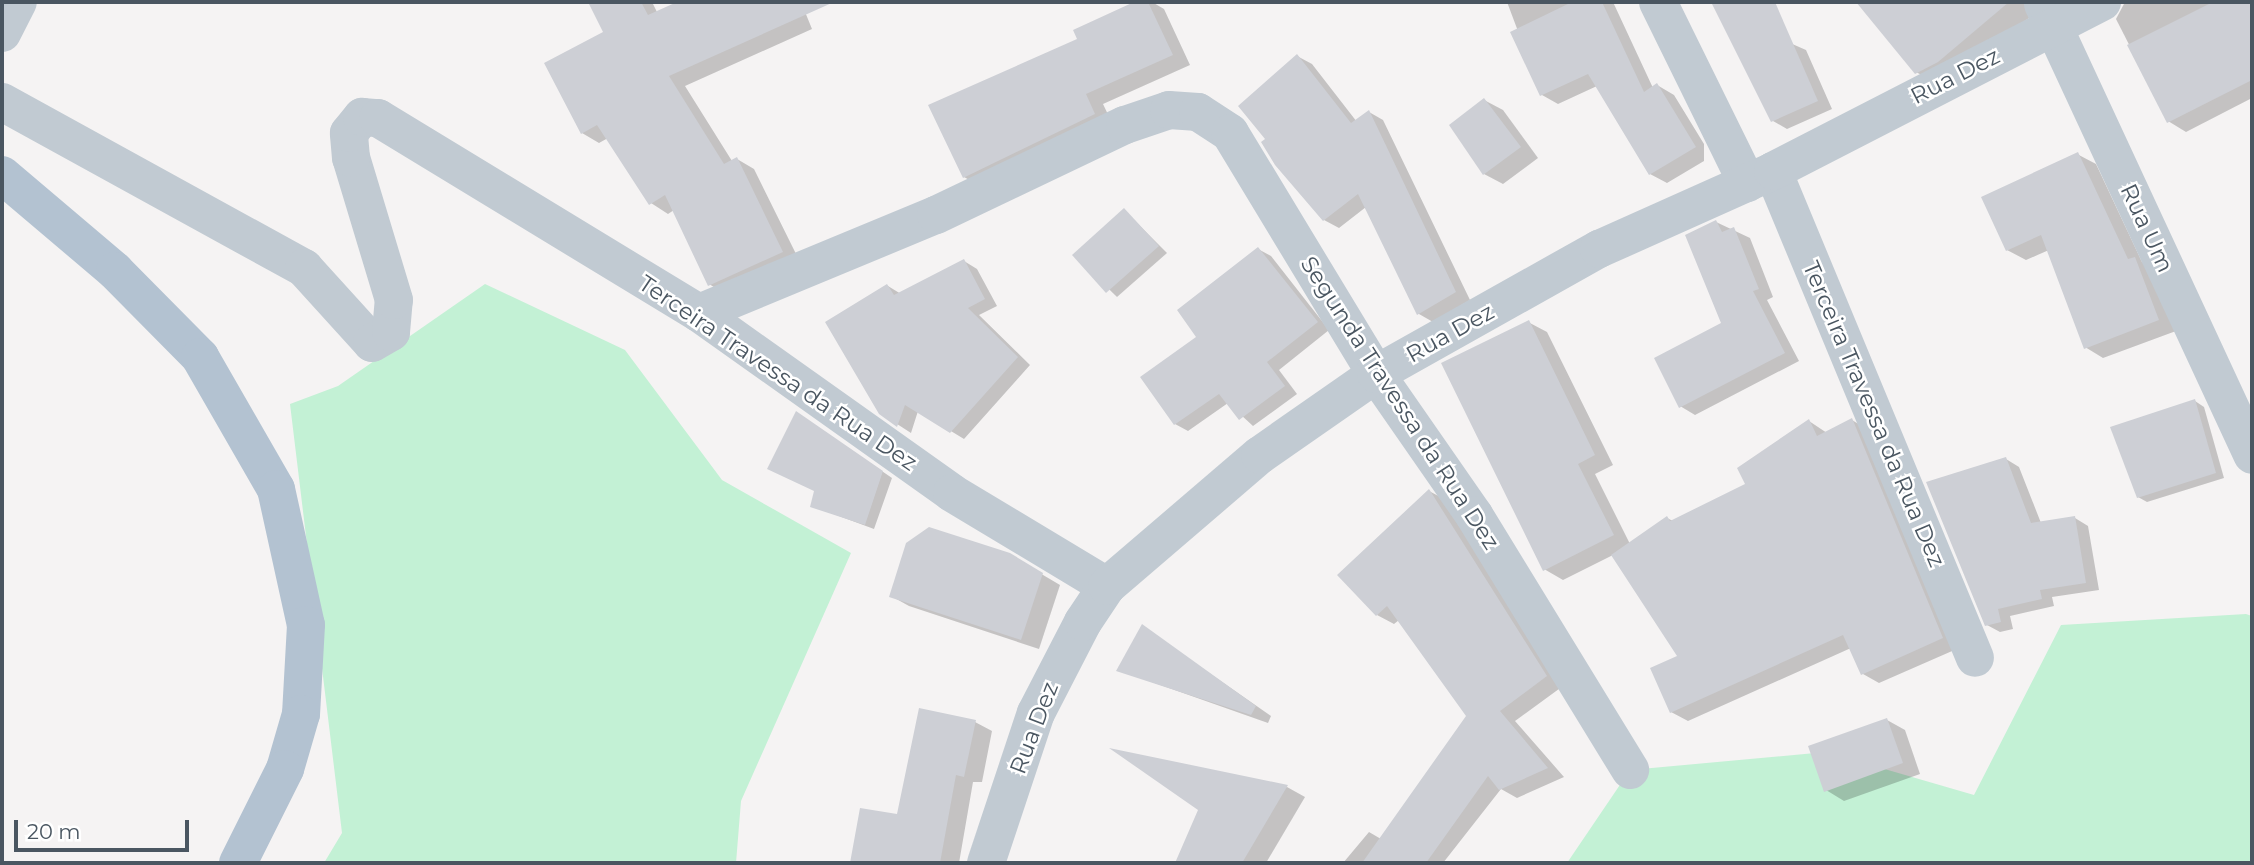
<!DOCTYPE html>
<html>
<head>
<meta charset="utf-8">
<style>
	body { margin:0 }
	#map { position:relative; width:2254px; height:865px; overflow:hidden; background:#f5f3f3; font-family:Montserrat,sans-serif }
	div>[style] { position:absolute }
	.green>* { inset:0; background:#c3f1d5 }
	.shadow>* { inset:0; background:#0003 }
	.building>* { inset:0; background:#cdcfd5 }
	.minor>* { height:38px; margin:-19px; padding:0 19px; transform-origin:19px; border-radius:19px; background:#c1cad2 }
	.major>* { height:38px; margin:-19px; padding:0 19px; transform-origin:19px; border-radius:19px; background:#b3c2d1 }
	span { translate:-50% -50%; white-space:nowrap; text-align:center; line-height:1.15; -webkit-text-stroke:5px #fff; paint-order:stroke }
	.street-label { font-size:23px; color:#4a5661 }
	.frame { position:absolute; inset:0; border:4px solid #4a5661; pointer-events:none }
	.scale { position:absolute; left:14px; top:820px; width:175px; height:32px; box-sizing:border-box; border:4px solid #4a5661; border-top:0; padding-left:9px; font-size:21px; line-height:24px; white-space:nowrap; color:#4a5661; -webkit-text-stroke:5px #fff; paint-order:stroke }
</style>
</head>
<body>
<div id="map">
	<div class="green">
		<i style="clip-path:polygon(485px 284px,625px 350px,722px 480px,851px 553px,741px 801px,736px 863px,324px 863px,342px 833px,290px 404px,338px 386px)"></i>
		<i style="clip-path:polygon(2246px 614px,2252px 616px,2252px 863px,1567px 863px,1630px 770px,1826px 752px,1974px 795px,2061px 625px)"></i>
	</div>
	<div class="shadow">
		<i style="clip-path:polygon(590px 2px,652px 2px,657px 12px,681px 2px,801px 2px,812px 29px,685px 86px,732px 161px,737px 159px,754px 169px,800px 262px,727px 295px,709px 284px,674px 210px,668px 214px,651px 203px,608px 138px,599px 143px,582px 133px,606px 32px)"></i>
		<i style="clip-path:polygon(1138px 2px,1152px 2px,1164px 9px,1190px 65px,1103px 104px,1113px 125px,982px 187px,964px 177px,1080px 39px,1075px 30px)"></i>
		<i style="clip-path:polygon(1507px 2px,1613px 2px,1653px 88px,1657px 85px,1674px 95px,1704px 144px,1704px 161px,1667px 183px,1650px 174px,1597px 86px,1558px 104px,1542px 95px)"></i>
		<i style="clip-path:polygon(1713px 2px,1768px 2px,1790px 43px,1806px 50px,1832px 109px,1787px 129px,1773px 121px)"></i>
		<i style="clip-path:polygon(1866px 2px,2045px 2px,2038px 12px,1934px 82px,1916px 72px,1861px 6px)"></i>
		<i style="clip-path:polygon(2125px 2px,2252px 2px,2252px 98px,2186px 132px,2168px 121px,2116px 19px)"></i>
		<i style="clip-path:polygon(1297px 56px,1312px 64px,1357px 122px,1369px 112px,1383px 120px,1470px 300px,1433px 322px,1419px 314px,1366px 207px,1339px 228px,1324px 220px,1268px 139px)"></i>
		<i style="clip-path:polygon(1484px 100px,1503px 110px,1538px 158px,1503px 184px,1484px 174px)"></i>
		<i style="clip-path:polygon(2077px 154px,2096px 164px,2142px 262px,2153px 269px,2176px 331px,2103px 358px,2085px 347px,2049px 250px,2026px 260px,2007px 250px)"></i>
		<i style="clip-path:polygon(1124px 210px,1167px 253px,1117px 297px,1074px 255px)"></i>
		<i style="clip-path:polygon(1716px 222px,1750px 238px,1773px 297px,1767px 300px,1799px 361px,1695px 415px,1680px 406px,1723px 323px)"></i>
		<i style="clip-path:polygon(1258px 249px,1271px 256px,1329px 330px,1279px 370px,1297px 394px,1253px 426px,1228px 403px,1188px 431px,1175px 424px,1198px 337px)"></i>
		<i style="clip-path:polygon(964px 261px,977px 269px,997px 306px,979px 315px,1030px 365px,964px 439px,918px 411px,911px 433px,880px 413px,888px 286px,901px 294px)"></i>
		<i style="clip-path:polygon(1528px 322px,1547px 332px,1613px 465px,1595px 474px,1630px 544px,1667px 518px,1673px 521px,1747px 485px,1809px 421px,1827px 433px,1852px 420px,1868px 430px,1959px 648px,1879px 683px,1863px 674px,1851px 648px,1688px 721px,1671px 712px,1680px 657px,1613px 555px,1563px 580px,1544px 569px)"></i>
		<i style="clip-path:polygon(2195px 401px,2204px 407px,2224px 478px,2147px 502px,2138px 497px)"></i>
		<i style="clip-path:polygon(806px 419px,892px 478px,874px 529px,812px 506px,816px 491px)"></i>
		<i style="clip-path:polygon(2006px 459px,2019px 467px,2041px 523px,2075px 518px,2088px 526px,2099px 590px,2052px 597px,2054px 606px,2010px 616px,2013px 629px,2000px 632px,1987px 625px)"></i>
		<i style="clip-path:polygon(1429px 491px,1446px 500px,1563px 686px,1515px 721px,1564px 777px,1517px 798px,1501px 789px,1443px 863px,1343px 863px,1369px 832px,1381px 839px,1468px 716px,1399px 620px,1394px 624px,1377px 615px)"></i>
		<i style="clip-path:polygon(1009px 555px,1060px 585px,1039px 649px,909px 606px,891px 596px)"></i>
		<i style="clip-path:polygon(1143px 627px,1271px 716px,1268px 723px,1118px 670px)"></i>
		<i style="clip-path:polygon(1887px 720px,1905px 730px,1920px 774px,1844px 801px,1826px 790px)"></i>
		<i style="clip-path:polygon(975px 722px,992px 731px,982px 782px,973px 782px,959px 863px,852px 863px,861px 810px,898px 816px)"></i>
		<i style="clip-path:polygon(1287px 787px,1305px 797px,1266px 863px,1177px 863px,1201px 809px)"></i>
	</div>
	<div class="building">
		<i style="clip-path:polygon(588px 2px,641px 2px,648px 15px,677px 2px,834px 2px,669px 76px,724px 164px,737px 157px,783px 252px,708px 286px,665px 195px,649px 205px,597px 125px,581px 134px,544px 63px,603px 32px)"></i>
		<i style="clip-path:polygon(1134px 2px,1148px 2px,1173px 55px,1086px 94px,1095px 114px,963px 178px,928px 105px,1077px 39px,1073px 30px)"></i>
		<i style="clip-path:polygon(1572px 2px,1602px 2px,1644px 92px,1657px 83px,1696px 147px,1649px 175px,1588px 74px,1540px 96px,1510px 32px)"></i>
		<i style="clip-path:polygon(1711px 2px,1775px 2px,1818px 101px,1771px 122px)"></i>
		<i style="clip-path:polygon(1856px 2px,2009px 2px,1938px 62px,1915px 74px)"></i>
		<i style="clip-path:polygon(2213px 2px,2252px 2px,2252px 80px,2167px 123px,2127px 45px)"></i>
		<i style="clip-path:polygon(1297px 54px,1351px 123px,1369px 110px,1456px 292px,1417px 315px,1358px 194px,1323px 221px,1275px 165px,1261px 142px,1265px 139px,1238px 106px)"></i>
		<i style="clip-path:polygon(1484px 98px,1521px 147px,1483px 175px,1449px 125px)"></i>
		<i style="clip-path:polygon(2078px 152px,2128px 259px,2135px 257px,2159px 320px,2084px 349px,2041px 235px,2006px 251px,1981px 197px)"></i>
		<i style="clip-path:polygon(1124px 208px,1159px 246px,1106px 293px,1072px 255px)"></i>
		<i style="clip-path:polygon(1716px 220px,1722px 232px,1734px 227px,1759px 289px,1753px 291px,1785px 353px,1679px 408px,1654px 358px,1721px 323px,1685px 235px)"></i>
		<i style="clip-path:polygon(1258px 247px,1318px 322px,1267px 362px,1285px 386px,1239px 420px,1219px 394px,1174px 425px,1140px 377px,1196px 337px,1177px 310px)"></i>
		<i style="clip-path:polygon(964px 259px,985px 299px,968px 308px,1018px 357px,950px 433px,905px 405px,897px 427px,879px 414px,825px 322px,887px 284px,894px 295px)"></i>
		<i style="clip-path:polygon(1529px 320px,1595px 455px,1578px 464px,1614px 535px,1543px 571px,1441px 363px)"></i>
		<i style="clip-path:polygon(2195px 399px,2216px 473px,2137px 498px,2110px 427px)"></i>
		<i style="clip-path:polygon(796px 411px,883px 471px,865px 525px,810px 507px,814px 491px,767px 469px)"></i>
		<i style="clip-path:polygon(1852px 418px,1943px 638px,1861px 675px,1843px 635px,1670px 713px,1650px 668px,1677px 656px,1611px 555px,1667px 516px,1670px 521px,1745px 484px,1737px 468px,1809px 419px,1817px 436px)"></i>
		<i style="clip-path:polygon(2006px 457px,2031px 523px,2075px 516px,2086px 583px,2040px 590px,2042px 599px,1998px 609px,2001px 622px,1985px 626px,1926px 482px)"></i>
		<i style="clip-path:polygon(1429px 489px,1547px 676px,1500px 711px,1548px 768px,1499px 790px,1488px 776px,1426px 863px,1362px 863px,1466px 716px,1387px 606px,1376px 616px,1337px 575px)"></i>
		<i style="clip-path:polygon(929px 527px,1010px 553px,1043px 573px,1021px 640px,889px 597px,906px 543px)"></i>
		<i style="clip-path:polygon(1142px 624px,1256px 706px,1251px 715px,1116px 671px)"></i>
		<i style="clip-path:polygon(919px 708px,976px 720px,964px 777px,956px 775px,940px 863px,850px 863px,860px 808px,897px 814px)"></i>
		<i style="clip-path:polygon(1887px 718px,1903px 763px,1824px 792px,1808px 746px)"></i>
		<i style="clip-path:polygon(1109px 748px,1288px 785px,1242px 863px,1175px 863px,1198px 810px)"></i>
	</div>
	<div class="minor">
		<i style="left:1658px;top:2px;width:202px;rotate:63.8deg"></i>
		<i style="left:2043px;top:4px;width:497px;rotate:65.1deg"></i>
		<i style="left:2px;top:33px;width:35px;rotate:-63deg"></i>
		<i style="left:2px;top:102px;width:345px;rotate:28.8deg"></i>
		<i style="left:304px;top:268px;width:101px;rotate:47.8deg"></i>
		<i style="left:372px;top:343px;width:22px;rotate:-30deg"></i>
		<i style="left:391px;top:332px;width:32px;rotate:-85deg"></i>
		<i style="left:394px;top:300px;width:148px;rotate:-106.8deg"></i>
		<i style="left:351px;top:158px;width:25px;rotate:-95deg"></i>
		<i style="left:349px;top:133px;width:21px;rotate:-51deg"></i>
		<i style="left:362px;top:117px;width:16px;rotate:4deg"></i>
		<i style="left:378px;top:118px;width:376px;rotate:31.3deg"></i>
		<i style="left:699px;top:313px;width:310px;rotate:35.4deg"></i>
		<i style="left:952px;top:493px;width:181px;rotate:31deg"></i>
		<i style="left:1773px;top:171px;width:527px;rotate:67.47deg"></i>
		<i style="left:699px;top:313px;width:256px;rotate:-22.5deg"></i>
		<i style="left:936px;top:215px;width:209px;rotate:-25.5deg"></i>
		<i style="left:1125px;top:125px;width:46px;rotate:-18.8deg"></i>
		<i style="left:1169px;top:110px;width:29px;rotate:4deg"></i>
		<i style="left:1198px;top:112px;width:38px;rotate:33deg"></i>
		<i style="left:1230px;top:133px;width:282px;rotate:58.8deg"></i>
		<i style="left:1376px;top:374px;width:172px;rotate:55.2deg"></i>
		<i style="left:1474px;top:515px;width:299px;rotate:58.5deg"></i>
		<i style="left:986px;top:863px;width:158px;rotate:-71.6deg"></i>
		<i style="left:1036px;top:713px;width:102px;rotate:-62.7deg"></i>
		<i style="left:1083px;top:622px;width:43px;rotate:-56.3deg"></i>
		<i style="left:1107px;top:586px;width:201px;rotate:-40.6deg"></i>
		<i style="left:1260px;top:455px;width:141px;rotate:-34.9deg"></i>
		<i style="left:1376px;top:374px;width:256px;rotate:-29.3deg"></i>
		<i style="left:1599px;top:249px;width:191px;rotate:-24.1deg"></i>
		<i style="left:1773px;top:171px;width:370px;rotate:-27.2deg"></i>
	</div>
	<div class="major">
		<i style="left:2px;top:175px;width:148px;rotate:40.3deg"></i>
		<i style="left:115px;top:271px;width:121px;rotate:45.3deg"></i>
		<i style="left:200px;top:357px;width:152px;rotate:60.1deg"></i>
		<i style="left:276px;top:489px;width:139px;rotate:77.6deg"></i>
		<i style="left:306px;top:625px;width:89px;rotate:93.2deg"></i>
		<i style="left:301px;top:714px;width:57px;rotate:106.2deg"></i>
		<i style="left:285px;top:769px;width:105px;rotate:116.6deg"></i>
	</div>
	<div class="street-label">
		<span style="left:1955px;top:76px;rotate:-27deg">Rua Dez</span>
		<span style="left:2147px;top:228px;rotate:65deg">Rua Um</span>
		<span style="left:1450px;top:333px;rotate:-29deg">Rua Dez</span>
		<span style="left:778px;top:373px;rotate:34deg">Terceira Travessa da Rua Dez</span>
		<span style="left:1400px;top:403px;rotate:57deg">Segunda Travessa da Rua Dez</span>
		<span style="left:1874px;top:414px;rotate:67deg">Terceira Travessa da Rua Dez</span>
		<span style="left:1034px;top:728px;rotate:-69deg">Rua Dez</span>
	</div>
	<div class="frame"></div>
	<div class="scale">20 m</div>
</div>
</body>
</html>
